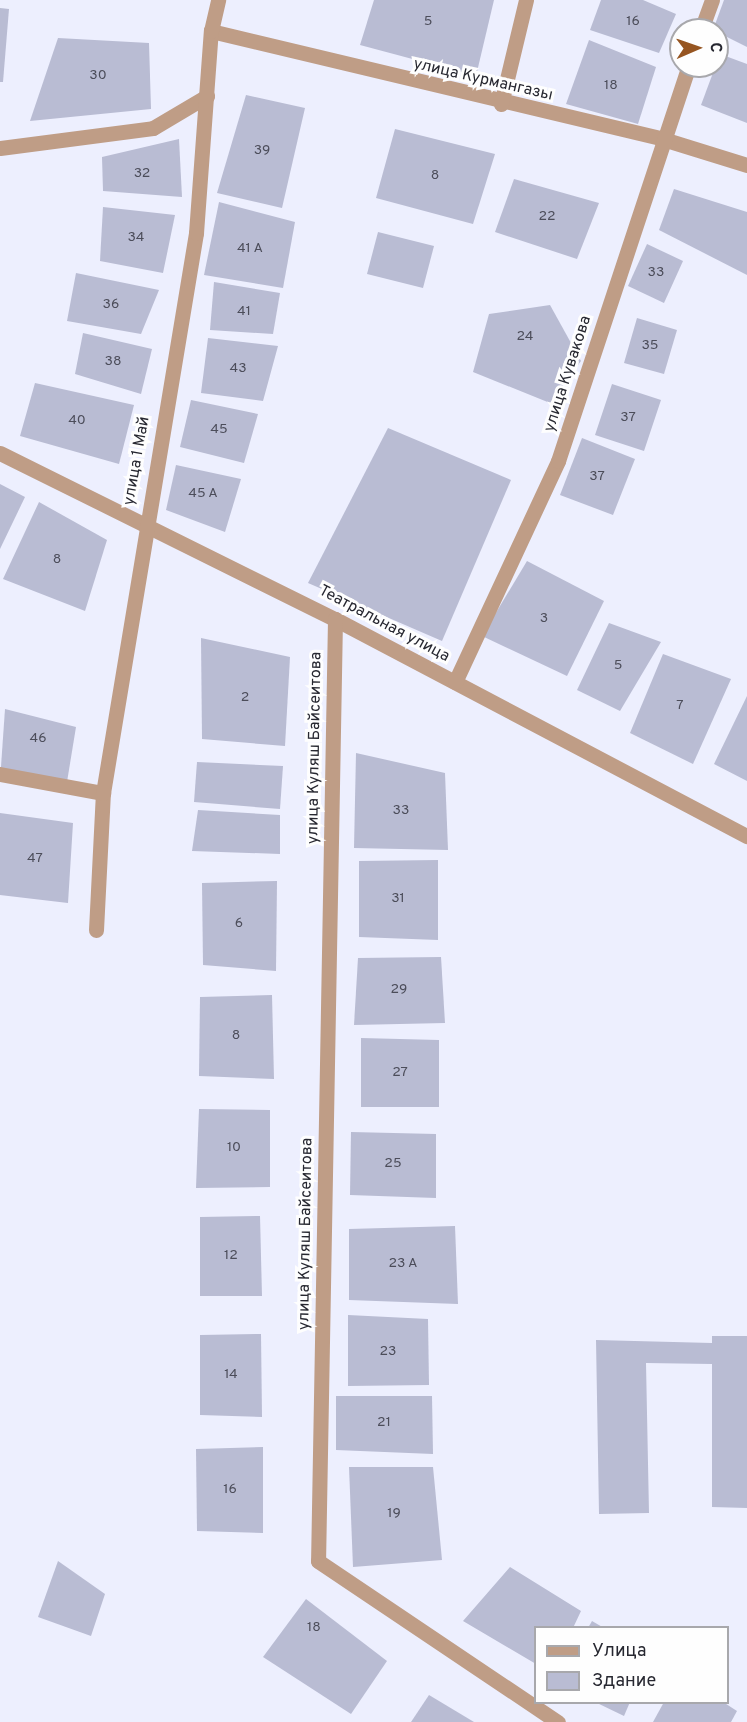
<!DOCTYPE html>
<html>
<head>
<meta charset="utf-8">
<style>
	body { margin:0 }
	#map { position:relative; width:747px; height:1722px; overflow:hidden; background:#edeffe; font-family:Overpass,sans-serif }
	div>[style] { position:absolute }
	.building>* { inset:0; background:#b9bcd3 }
	.minor>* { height:15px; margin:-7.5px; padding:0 7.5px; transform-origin:7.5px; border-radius:7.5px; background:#bf9d86 }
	span { translate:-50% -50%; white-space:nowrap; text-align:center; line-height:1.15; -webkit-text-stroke:6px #fefefe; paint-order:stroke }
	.number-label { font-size:14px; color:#4c4d5a }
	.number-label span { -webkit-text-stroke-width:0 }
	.street-label { font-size:16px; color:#272831 }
	.legend { position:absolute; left:534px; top:1626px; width:195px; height:78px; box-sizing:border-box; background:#fefefe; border:2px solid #a8a8ac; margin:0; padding:8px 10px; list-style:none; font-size:18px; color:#272831 }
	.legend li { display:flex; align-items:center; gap:12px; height:30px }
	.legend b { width:30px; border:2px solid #a8a8ac }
	.north { position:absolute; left:669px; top:18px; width:60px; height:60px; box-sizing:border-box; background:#fefefe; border:2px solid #a8a8ac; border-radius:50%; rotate:88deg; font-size:16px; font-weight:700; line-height:24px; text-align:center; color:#272831 }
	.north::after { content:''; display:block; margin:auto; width:21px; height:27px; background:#965521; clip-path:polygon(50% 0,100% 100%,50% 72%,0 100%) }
</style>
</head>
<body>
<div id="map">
	<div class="building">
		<i style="clip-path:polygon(374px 0,494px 0,476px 76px,360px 45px)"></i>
		<i style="clip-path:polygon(601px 0,643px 0,676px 14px,659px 53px,590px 30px)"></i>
		<i style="clip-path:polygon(724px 0,747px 0,747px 47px,713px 30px)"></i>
		<i style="clip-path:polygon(0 8px,9px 9px,3px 82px,0 82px)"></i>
		<i style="clip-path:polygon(58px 38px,149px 43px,151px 109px,30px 121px)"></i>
		<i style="clip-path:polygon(589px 40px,656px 67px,638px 124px,566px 104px)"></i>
		<i style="clip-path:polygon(720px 54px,747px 64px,747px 123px,701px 105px)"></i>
		<i style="clip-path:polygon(246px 95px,305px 108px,282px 208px,217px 193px)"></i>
		<i style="clip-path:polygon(395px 129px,495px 154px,473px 224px,376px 198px)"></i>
		<i style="clip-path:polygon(179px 139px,182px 197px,103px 191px,102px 157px)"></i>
		<i style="clip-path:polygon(514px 179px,599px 203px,577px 259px,495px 232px)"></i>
		<i style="clip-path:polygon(674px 189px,747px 212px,747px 275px,659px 230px)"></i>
		<i style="clip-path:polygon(219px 202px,295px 222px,283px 288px,204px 275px)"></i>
		<i style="clip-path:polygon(103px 207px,175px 215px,163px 273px,100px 261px)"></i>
		<i style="clip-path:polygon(378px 232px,434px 246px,423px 288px,367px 274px)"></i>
		<i style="clip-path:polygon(647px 244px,683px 261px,664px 303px,628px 286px)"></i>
		<i style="clip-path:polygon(76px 273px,159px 290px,141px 334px,67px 321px)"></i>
		<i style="clip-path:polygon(214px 282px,280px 293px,273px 334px,210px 330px)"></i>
		<i style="clip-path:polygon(550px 305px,581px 361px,550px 403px,473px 372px,489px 314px)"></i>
		<i style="clip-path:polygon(637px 318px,677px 330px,664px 374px,624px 363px)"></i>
		<i style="clip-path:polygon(83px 333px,152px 349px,141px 394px,75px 374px)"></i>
		<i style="clip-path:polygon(208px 338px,278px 346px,263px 401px,201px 393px)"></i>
		<i style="clip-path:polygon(35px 383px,134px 405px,119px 464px,20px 436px)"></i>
		<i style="clip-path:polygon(612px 384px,661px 400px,644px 451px,595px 435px)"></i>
		<i style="clip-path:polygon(191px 400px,258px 414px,244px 463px,180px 447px)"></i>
		<i style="clip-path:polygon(388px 428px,511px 480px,442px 641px,308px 583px)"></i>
		<i style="clip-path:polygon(582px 438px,635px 459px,613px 515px,560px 495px)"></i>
		<i style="clip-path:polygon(176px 465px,241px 479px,225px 532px,166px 510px)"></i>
		<i style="clip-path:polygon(0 484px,25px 497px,0 549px)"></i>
		<i style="clip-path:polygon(39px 502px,107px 540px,85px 611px,3px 579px)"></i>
		<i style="clip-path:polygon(527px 561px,604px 601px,567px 676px,482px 636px)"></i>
		<i style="clip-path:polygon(609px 623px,661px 642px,620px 711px,577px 690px)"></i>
		<i style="clip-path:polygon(201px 638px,290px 657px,285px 746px,202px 739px)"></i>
		<i style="clip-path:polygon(663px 654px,731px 679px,693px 764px,630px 733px)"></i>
		<i style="clip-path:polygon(747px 696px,747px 781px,714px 764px)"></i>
		<i style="clip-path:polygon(5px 709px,76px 727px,66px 788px,0 781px)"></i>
		<i style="clip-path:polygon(356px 753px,445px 773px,448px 850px,354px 848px)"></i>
		<i style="clip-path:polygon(197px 762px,283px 766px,280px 809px,194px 802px)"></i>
		<i style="clip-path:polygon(198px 810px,280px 815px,280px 854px,192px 851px)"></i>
		<i style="clip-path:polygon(0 813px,73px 823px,68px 903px,0 895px)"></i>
		<i style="clip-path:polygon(438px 860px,438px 940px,359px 937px,359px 861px)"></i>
		<i style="clip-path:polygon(277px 881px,276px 971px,203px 965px,202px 883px)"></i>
		<i style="clip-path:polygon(441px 957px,445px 1023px,354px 1025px,358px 958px)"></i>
		<i style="clip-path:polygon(272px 995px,274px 1079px,199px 1076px,200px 997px)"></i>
		<i style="clip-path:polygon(361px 1038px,439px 1040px,439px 1107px,361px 1107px)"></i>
		<i style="clip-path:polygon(199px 1109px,270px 1110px,270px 1187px,196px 1188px)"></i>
		<i style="clip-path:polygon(351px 1132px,436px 1134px,436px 1198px,350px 1195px)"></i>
		<i style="clip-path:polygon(260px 1216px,262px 1296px,200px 1296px,200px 1217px)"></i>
		<i style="clip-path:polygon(455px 1226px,458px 1304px,349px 1300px,349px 1229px)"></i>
		<i style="clip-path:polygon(348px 1315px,428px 1319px,429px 1385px,348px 1386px)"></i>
		<i style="clip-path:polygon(261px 1334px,262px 1417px,200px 1415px,200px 1335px)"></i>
		<i style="clip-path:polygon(712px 1336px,747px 1336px,747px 1508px,712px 1507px,712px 1364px,646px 1363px,649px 1513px,599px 1514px,596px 1340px,712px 1343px)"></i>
		<i style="clip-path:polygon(336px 1396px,432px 1396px,433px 1454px,336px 1450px)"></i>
		<i style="clip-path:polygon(263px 1447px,263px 1533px,197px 1531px,196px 1449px)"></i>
		<i style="clip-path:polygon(349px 1467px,433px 1467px,442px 1560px,353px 1567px)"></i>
		<i style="clip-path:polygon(58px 1561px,105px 1594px,91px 1636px,38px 1617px)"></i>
		<i style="clip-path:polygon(510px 1567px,581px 1611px,573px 1628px,536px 1628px,536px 1664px,463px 1621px)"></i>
		<i style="clip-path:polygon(306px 1599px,387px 1661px,351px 1714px,263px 1657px)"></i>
		<i style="clip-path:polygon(592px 1621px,604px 1628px,588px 1628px)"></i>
		<i style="clip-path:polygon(429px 1695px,474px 1722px,411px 1722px)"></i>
		<i style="clip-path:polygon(595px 1702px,630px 1702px,624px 1716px)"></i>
		<i style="clip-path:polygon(664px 1702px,723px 1702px,737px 1711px,731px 1722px,653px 1722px)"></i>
	</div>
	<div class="minor">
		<i style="left:701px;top:30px;width:32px;rotate:-70deg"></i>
		<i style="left:211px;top:31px;width:465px;rotate:13.4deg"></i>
		<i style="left:663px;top:139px;width:88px;rotate:17.2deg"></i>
		<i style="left:501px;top:104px;width:107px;rotate:-76.5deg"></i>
		<i style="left:0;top:148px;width:154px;rotate:-7.4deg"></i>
		<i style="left:153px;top:128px;width:63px;rotate:-30.7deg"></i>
		<i style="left:0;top:453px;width:374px;rotate:26.4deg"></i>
		<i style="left:335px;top:619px;width:466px;rotate:27.8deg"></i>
		<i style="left:335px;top:619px;width:942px;rotate:91.03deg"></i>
		<i style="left:318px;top:1561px;width:289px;rotate:33.9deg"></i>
		<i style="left:455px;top:682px;width:244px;rotate:-65deg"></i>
		<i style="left:558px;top:461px;width:416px;rotate:-71.7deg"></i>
		<i style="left:0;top:774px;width:105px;rotate:10.5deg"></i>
		<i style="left:96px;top:930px;width:137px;rotate:-87.1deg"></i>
		<i style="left:103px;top:793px;width:568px;rotate:-80.57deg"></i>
		<i style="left:196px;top:233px;width:203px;rotate:-85.8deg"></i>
		<i style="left:211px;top:31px;width:32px;rotate:-77deg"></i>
	</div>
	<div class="number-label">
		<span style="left:428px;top:22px">5</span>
		<span style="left:633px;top:22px">16</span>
		<span style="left:98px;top:76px">30</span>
		<span style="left:611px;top:86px">18</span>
		<span style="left:262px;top:151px">39</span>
		<span style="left:142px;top:174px">32</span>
		<span style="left:435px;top:176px">8</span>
		<span style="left:547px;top:217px">22</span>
		<span style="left:136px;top:238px">34</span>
		<span style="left:250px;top:249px">41 А</span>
		<span style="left:656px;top:273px">33</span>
		<span style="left:111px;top:305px">36</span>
		<span style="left:244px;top:312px">41</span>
		<span style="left:525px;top:337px">24</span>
		<span style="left:650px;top:346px">35</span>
		<span style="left:113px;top:362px">38</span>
		<span style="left:238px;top:369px">43</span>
		<span style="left:628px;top:418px">37</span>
		<span style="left:77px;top:421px">40</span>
		<span style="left:219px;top:430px">45</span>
		<span style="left:597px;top:477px">37</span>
		<span style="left:203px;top:494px">45 А</span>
		<span style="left:57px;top:560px">8</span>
		<span style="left:544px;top:619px">3</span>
		<span style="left:618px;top:666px">5</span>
		<span style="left:245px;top:698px">2</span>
		<span style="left:680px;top:706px">7</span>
		<span style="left:38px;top:739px">46</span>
		<span style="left:401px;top:811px">33</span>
		<span style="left:35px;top:859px">47</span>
		<span style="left:398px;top:899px">31</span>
		<span style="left:239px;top:924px">6</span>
		<span style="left:399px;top:990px">29</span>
		<span style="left:236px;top:1036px">8</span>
		<span style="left:400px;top:1073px">27</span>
		<span style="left:234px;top:1148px">10</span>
		<span style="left:393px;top:1164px">25</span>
		<span style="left:231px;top:1256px">12</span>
		<span style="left:403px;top:1264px">23 А</span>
		<span style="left:388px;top:1352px">23</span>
		<span style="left:231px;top:1375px">14</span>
		<span style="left:384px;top:1423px">21</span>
		<span style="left:230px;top:1490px">16</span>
		<span style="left:394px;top:1514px">19</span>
		<span style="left:314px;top:1628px">18</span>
	</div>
	<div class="street-label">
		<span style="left:483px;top:80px;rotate:13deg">улица Курмангазы</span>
		<span style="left:568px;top:374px;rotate:-72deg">улица Кувакова</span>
		<span style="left:137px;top:461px;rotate:-80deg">улица 1 Май</span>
		<span style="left:384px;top:624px;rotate:28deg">Театральная улица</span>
		<span style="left:315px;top:748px;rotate:-89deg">улица Куляш Байсеитова</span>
		<span style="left:306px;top:1234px;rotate:-89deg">улица Куляш Байсеитова</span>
	</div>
	<ul class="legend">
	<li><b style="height:8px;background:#bf9d86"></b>Улица</li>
	<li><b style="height:16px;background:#b9bcd3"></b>Здание</li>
	</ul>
	<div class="north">С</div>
</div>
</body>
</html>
